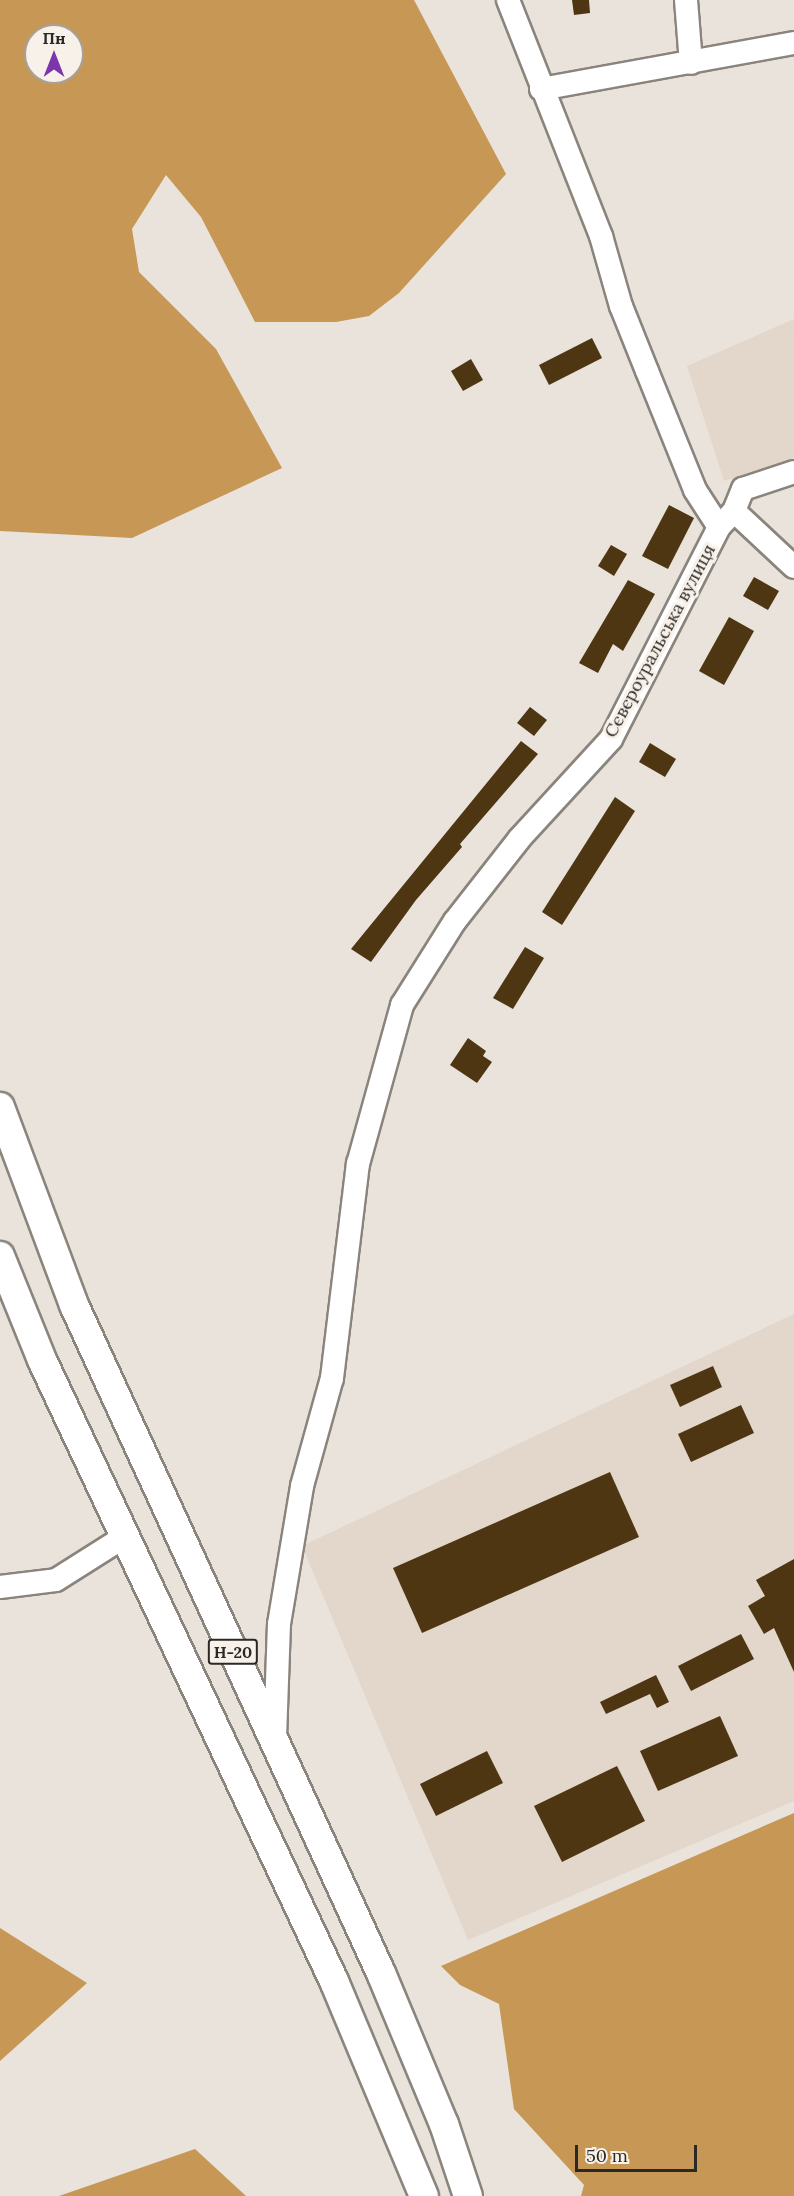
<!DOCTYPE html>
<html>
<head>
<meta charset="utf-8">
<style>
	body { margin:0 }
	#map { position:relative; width:794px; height:2196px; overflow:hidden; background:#eae3dc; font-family:Lora,serif }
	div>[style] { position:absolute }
	.built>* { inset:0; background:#e2d7ca }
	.forest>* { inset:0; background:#c79756 }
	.building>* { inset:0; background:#4e3613 }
	.roads { filter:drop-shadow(2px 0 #8a847d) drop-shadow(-2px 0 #8a847d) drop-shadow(0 2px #8a847d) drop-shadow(0 -2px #8a847d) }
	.minor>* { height:22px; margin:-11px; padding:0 11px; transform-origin:11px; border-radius:11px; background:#fff }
	.major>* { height:28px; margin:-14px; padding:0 14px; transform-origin:14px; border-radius:14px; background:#fff }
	span { translate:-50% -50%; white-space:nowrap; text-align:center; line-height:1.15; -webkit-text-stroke:6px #f7f1e9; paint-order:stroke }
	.shield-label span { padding:2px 4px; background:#f7f1e9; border:2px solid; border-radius:4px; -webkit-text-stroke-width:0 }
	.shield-label { font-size:16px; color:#2b2926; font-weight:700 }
	.street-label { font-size:18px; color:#2b2926 }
	.north { position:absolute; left:24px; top:24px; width:60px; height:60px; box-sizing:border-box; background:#f7f1e9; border:2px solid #a5a19b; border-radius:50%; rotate:0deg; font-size:16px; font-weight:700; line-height:24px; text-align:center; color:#2b2926 }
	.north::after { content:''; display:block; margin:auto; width:21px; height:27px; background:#7a36aa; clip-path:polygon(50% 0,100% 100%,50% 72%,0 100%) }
	.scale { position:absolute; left:575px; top:2145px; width:122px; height:27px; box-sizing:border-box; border:3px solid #2b2926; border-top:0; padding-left:8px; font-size:18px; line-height:21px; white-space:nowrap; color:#2b2926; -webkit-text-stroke:4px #f7f1e9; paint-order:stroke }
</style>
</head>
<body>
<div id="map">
	<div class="built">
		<i style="clip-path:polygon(794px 319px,794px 458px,724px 481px,687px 366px)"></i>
		<i style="clip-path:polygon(794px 1314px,794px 1801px,468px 1940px,302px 1546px)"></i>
	</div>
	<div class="forest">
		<i style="clip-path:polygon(evenodd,0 0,414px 0,506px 174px,399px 293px,369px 316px,336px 322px,255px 322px,201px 217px,166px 175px,132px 229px,139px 272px,216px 349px,282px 468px,132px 538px,0 531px,0 0,36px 36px,72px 36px,72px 72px,36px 72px,36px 36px)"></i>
		<i style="clip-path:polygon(794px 1813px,794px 2196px,581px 2196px,584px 2185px,514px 2109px,499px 2004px,460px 1985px,441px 1966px)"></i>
		<i style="clip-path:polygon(0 1928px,87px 1983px,0 2061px)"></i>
		<i style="clip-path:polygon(195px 2149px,246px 2196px,59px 2196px)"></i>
	</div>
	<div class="building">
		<i style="clip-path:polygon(572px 0,589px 0,590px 13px,574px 15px)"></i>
		<i style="clip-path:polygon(592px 338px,602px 358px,549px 385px,539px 365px)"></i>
		<i style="clip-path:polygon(471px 359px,483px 380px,463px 391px,451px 371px)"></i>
		<i style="clip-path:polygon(669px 505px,694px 518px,668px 569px,642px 556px)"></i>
		<i style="clip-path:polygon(611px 545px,627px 554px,614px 576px,598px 566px)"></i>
		<i style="clip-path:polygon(754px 577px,779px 591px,768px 610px,743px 596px)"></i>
		<i style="clip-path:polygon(628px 580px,655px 594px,623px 651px,613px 644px,598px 673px,579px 663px)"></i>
		<i style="clip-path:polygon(729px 617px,754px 631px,724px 685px,699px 671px)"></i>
		<i style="clip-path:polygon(530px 707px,547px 720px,534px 736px,517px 723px)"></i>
		<i style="clip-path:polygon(521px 741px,538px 754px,460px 844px,462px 847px,416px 900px,371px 962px,351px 949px)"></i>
		<i style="clip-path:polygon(650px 743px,676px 759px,665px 777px,639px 762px)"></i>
		<i style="clip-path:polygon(615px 797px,635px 811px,562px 925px,542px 912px)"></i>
		<i style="clip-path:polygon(525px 947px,544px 958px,513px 1009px,493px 998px)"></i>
		<i style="clip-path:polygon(468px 1038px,486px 1051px,483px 1056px,492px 1062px,477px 1083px,450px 1065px)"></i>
		<i style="clip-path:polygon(713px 1366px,722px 1387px,680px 1407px,670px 1385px)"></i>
		<i style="clip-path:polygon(741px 1405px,754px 1433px,691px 1462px,678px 1434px)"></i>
		<i style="clip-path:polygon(610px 1472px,639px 1537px,422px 1633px,393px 1568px)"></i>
		<i style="clip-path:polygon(794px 1559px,794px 1672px,774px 1628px,764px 1634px,748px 1606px,765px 1596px,756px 1580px)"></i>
		<i style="clip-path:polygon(741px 1634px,754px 1659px,691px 1691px,678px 1666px)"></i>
		<i style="clip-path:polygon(656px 1675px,669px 1702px,657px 1708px,650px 1694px,606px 1714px,600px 1702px)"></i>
		<i style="clip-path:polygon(720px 1716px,738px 1756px,658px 1791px,640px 1751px)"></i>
		<i style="clip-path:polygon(487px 1751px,503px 1783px,436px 1816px,420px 1784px)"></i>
		<i style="clip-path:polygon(617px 1766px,645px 1821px,562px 1862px,534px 1806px)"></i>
	</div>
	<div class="roads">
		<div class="minor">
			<i style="left:508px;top:0;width:254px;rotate:68.5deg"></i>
			<i style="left:601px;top:236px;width:73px;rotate:74.1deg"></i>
			<i style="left:621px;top:306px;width:70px;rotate:68.2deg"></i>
			<i style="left:647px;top:371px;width:128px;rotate:68deg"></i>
			<i style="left:695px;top:490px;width:44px;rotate:57deg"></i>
			<i style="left:686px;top:0;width:63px;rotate:85.5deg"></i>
			<i style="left:541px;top:89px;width:257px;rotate:-10.3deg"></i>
			<i style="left:734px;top:511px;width:24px;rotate:-68deg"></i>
			<i style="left:743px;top:489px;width:54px;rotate:-18.4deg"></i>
			<i style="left:0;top:1587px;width:56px;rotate:-7.1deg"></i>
			<i style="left:56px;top:1580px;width:80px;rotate:-32.3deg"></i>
			<i style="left:275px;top:1738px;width:114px;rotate:-88deg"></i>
			<i style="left:279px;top:1624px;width:140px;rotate:-80.5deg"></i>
			<i style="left:302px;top:1486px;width:112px;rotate:-74.5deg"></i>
			<i style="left:332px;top:1378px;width:216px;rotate:-83.1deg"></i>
			<i style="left:358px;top:1164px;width:165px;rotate:-74.5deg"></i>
			<i style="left:402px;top:1005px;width:99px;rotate:-57.8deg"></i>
			<i style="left:455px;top:921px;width:105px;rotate:-51.9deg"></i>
			<i style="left:520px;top:838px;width:134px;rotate:-47.4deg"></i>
			<i style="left:611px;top:739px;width:238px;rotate:-63deg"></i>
			<i style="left:719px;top:527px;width:22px;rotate:-47deg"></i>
			<i style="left:734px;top:511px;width:82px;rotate:43deg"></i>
		</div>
		<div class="major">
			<i style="left:0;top:1107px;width:211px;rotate:69.5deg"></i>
			<i style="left:74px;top:1305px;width:735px;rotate:65.32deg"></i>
			<i style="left:381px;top:1973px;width:164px;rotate:67.4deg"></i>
			<i style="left:444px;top:2124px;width:76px;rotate:71.6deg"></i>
			<i style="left:0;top:1256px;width:112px;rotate:68deg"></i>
			<i style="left:42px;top:1360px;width:686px;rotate:64.82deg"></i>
			<i style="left:334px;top:1981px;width:233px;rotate:67.3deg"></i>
		</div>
	</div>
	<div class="shield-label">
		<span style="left:233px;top:1652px">Н-20</span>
	</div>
	<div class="street-label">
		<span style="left:660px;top:641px;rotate:-62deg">Сєвєроуральська вулиця</span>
	</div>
	<div class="north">Пн</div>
	<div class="scale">50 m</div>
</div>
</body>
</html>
